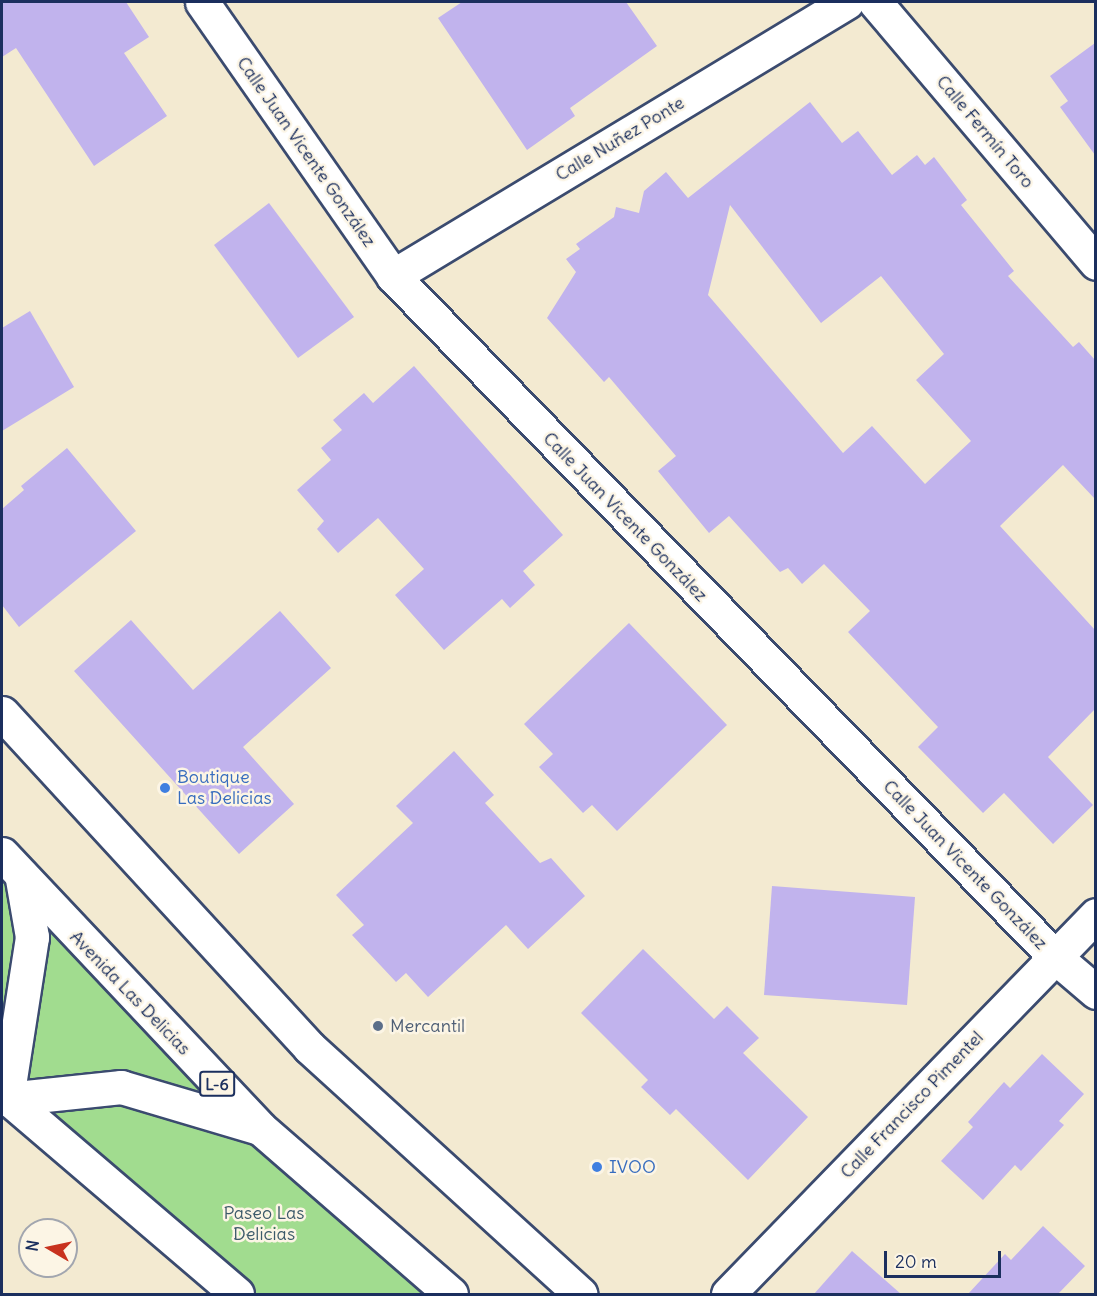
<!DOCTYPE html>
<html>
<head>
<meta charset="utf-8">
<style>
	body { margin:0 }
	#map { position:relative; width:1097px; height:1296px; overflow:hidden; background:#f3ead1; font-family:Delius,sans-serif }
	div>[style] { position:absolute }
	.green>* { inset:0; background:#a1dc8f }
	.building>* { inset:0; background:#c1b3ed }
	.roads { filter:drop-shadow(2px 0 #3b4b6f) drop-shadow(-2px 0 #3b4b6f) drop-shadow(0 2px #3b4b6f) drop-shadow(0 -2px #3b4b6f) }
	.minor>* { height:33px; margin:-16.5px; padding:0 16.5px; transform-origin:16.5px; border-radius:16.5px; background:#fff }
	.major>* { height:33px; margin:-16.5px; padding:0 16.5px; transform-origin:16.5px; border-radius:16.5px; background:#fff }
	.dots>* { width:16px; height:16px; translate:-50% -50%; box-sizing:border-box; border:3px solid #fcf5e5; border-radius:50% }
	span { translate:-50% -50%; white-space:nowrap; text-align:center; line-height:1.15; -webkit-text-stroke:5px #fcf5e5; paint-order:stroke }
	.shield-label span { padding:2px 4px; background:#fcf5e5; border:2px solid; border-radius:4px; -webkit-text-stroke-width:0 }
	.shield-label { font-size:16px; color:#1b2f5e; font-weight:700 }
	.street-label { font-size:18px; color:#1b2f5e }
	.shop-label { font-size:18px; color:#366cbe }
	.left { translate:0 -50%; text-align:left }
	.service-label { font-size:18px; color:#4e5e75 }
	.park-label { font-size:18px; color:#3c5a6a }
	.frame { position:absolute; inset:0; border:3px solid #1b2f5e; pointer-events:none }
	.north { position:absolute; left:18px; top:1218px; width:60px; height:60px; box-sizing:border-box; background:#fcf5e5; border:2px solid #a2a6af; border-radius:50%; rotate:279deg; font-size:16px; font-weight:700; line-height:24px; text-align:center; color:#1b2f5e }
	.north::after { content:''; display:block; margin:auto; width:21px; height:27px; background:#c8321e; clip-path:polygon(50% 0,100% 100%,50% 72%,0 100%) }
	.scale { position:absolute; left:884px; top:1251px; width:117px; height:27px; box-sizing:border-box; border:3px solid #1b2f5e; border-top:0; padding-left:8px; font-size:18px; line-height:21px; white-space:nowrap; color:#1b2f5e; -webkit-text-stroke:4px #fcf5e5; paint-order:stroke }
</style>
</head>
<body>
<div id="map">
	<div class="green">
		<i style="clip-path:polygon(2px 854px,452px 1294px,237px 1294px,2px 1093px)"></i>
	</div>
	<div class="building">
		<i style="clip-path:polygon(2px 2px,126px 2px,149px 37px,124px 53px,167px 116px,94px 166px,16px 48px,2px 57px)"></i>
		<i style="clip-path:polygon(462px 2px,626px 2px,657px 46px,570px 108px,575px 116px,527px 150px,438px 18px)"></i>
		<i style="clip-path:polygon(1095px 43px,1095px 155px,1060px 107px,1068px 101px,1050px 76px)"></i>
		<i style="clip-path:polygon(evenodd,810px 102px,842px 143px,858px 131px,892px 175px,917px 155px,925px 165px,934px 157px,967px 200px,961px 205px,1014px 271px,1008px 276px,1073px 347px,1079px 342px,1095px 360px,1095px 499px,1063px 465px,1000px 526px,1095px 630px,1095px 709px,1048px 757px,1093px 805px,1053px 844px,1004px 793px,983px 813px,918px 747px,938px 727px,848px 632px,870px 611px,824px 564px,802px 584px,788px 568px,780px 572px,729px 516px,709px 533px,658px 471px,676px 456px,609px 377px,604px 382px,547px 318px,576px 272px,566px 259px,580px 249px,576px 244px,614px 217px,616px 207px,639px 213px,644px 191px,666px 172px,688px 198px,810px 102px,730px 205px,821px 323px,881px 276px,944px 354px,916px 380px,971px 441px,925px 484px,872px 426px,843px 453px,708px 295px,730px 205px)"></i>
		<i style="clip-path:polygon(269px 203px,354px 317px,298px 358px,214px 245px)"></i>
		<i style="clip-path:polygon(30px 311px,74px 387px,2px 431px,2px 328px)"></i>
		<i style="clip-path:polygon(414px 366px,563px 535px,523px 571px,535px 585px,510px 608px,502px 599px,444px 650px,395px 595px,424px 569px,378px 518px,338px 553px,317px 529px,324px 521px,297px 490px,331px 460px,321px 448px,342px 430px,333px 420px,364px 393px,373px 403px)"></i>
		<i style="clip-path:polygon(67px 448px,136px 531px,19px 627px,2px 605px,2px 509px,24px 490px,21px 486px)"></i>
		<i style="clip-path:polygon(280px 611px,331px 668px,243px 747px,294px 804px,239px 854px,74px 671px,131px 620px,193px 690px)"></i>
		<i style="clip-path:polygon(629px 623px,727px 725px,617px 831px,592px 805px,583px 813px,539px 767px,553px 754px,524px 724px)"></i>
		<i style="clip-path:polygon(454px 751px,494px 795px,485px 803px,540px 863px,551px 858px,585px 896px,528px 949px,506px 925px,428px 997px,406px 973px,396px 982px,352px 935px,364px 925px,336px 895px,413px 823px,396px 806px)"></i>
		<i style="clip-path:polygon(772px 886px,915px 897px,907px 1005px,764px 995px)"></i>
		<i style="clip-path:polygon(643px 949px,714px 1019px,727px 1006px,759px 1038px,743px 1053px,808px 1117px,748px 1180px,676px 1109px,670px 1115px,641px 1087px,648px 1080px,581px 1013px)"></i>
		<i style="clip-path:polygon(1042px 1054px,1084px 1094px,1059px 1121px,1064px 1125px,1021px 1171px,1015px 1165px,983px 1200px,941px 1161px,973px 1127px,968px 1122px,1004px 1082px,1010px 1088px)"></i>
		<i style="clip-path:polygon(1043px 1226px,1085px 1266px,1058px 1294px,968px 1294px,1005px 1254px,1011px 1260px)"></i>
		<i style="clip-path:polygon(852px 1251px,901px 1294px,814px 1294px)"></i>
	</div>
	<div class="roads">
		<div class="minor">
			<i style="left:202px;top:2px;width:334px;rotate:55.1deg"></i>
			<i style="left:393px;top:276px;width:950px;rotate:45.81deg"></i>
			<i style="left:1055px;top:957px;width:54px;rotate:40.5deg"></i>
			<i style="left:875px;top:2px;width:342px;rotate:49.7deg"></i>
			<i style="left:393px;top:276px;width:530px;rotate:-31.11deg"></i>
			<i style="left:2px;top:713px;width:454px;rotate:47.4deg"></i>
			<i style="left:309px;top:1047px;width:367px;rotate:42.3deg"></i>
			<i style="left:728px;top:1294px;width:528px;rotate:-45.84deg"></i>
		</div>
		<div class="major">
			<i style="left:2px;top:854px;width:376px;rotate:46.7deg"></i>
			<i style="left:260px;top:1128px;width:253px;rotate:41deg"></i>
			<i style="left:22px;top:879px;width:59px;rotate:80.2deg"></i>
			<i style="left:32px;top:937px;width:164px;rotate:98.8deg"></i>
			<i style="left:7px;top:1099px;width:115px;rotate:-6deg"></i>
			<i style="left:121px;top:1087px;width:144px;rotate:16.5deg"></i>
			<i style="left:2px;top:1093px;width:309px;rotate:40.5deg"></i>
		</div>
	</div>
	<div class="dots">
		<i style="left:165px;top:788px;background:#3f7fe0"></i>
		<i style="left:378px;top:1026px;background:#5c6f8a"></i>
		<i style="left:597px;top:1167px;background:#3f7fe0"></i>
	</div>
	<div class="shield-label">
		<span style="left:217px;top:1084px">L-6</span>
	</div>
	<div class="street-label">
		<span style="left:985px;top:132px;rotate:50deg">Calle Fermín Toro</span>
		<span style="left:620px;top:139px;rotate:-31deg">Calle Nuñez Ponte</span>
		<span style="left:306px;top:152px;rotate:55deg">Calle Juan Vicente González</span>
		<span style="left:625px;top:517px;rotate:46deg">Calle Juan Vicente González</span>
		<span style="left:965px;top:865px;rotate:46deg">Calle Juan Vicente González</span>
		<span style="left:130px;top:993px;rotate:46deg">Avenida Las Delicias</span>
		<span style="left:912px;top:1105px;rotate:-46deg">Calle Francisco Pimentel</span>
	</div>
	<div class="shop-label">
		<span class="left" style="left:177px;top:788px">Boutique<br>Las Delicias</span>
		<span class="left" style="left:609px;top:1167px">IVOO</span>
	</div>
	<div class="service-label">
		<span class="left" style="left:390px;top:1026px">Mercantil</span>
	</div>
	<div class="park-label">
		<span style="left:264px;top:1224px">Paseo Las<br>Delicias</span>
	</div>
	<div class="frame"></div>
	<div class="north">N</div>
	<div class="scale">20 m</div>
</div>
</body>
</html>
